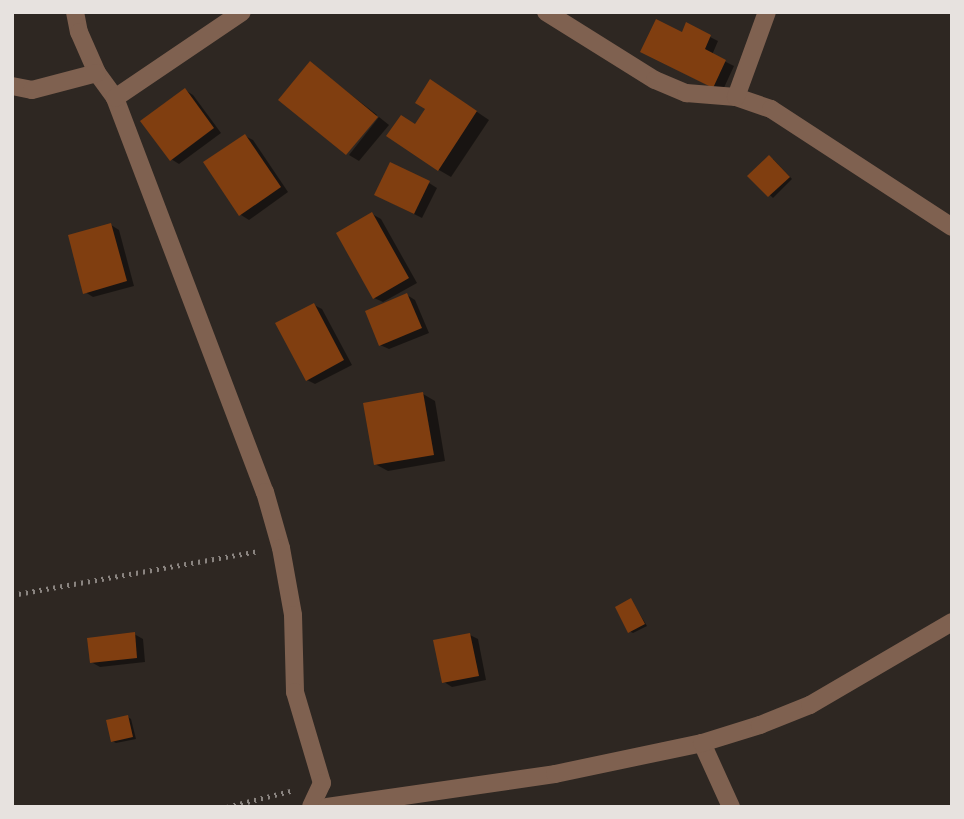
<!DOCTYPE html>
<html>
<head>
<meta charset="utf-8">
<style>
	body { margin:0 }
	#map { position:relative; width:964px; height:819px; overflow:hidden; background:#2e2722; font-family:"Archivo Narrow",sans-serif }
	div>[style] { position:absolute }
	.shadow>* { inset:0; background:#0007 }
	.building>* { inset:0; background:#803e10 }
	.path>* { height:4.5px; margin-top:-2.25px; transform-origin:0; background:repeating-linear-gradient(90deg,#8a8480 0 2px,transparent 0 7px) }
	.minor>* { height:18px; margin:-9px; padding:0 9px; transform-origin:9px; border-radius:9px; background:#7f6150 }
	span { translate:-50% -50%; white-space:nowrap; text-align:center; line-height:1.15; -webkit-text-stroke:6px #14100e; paint-order:stroke }
	.frame { position:absolute; inset:0; border:14px solid #e7e2df; pointer-events:none }
</style>
</head>
<body>
<div id="map">
	<div class="shadow">
		<i style="clip-path:polygon(682px 34px,710px 37px,718px 41px,712px 55px,734px 66px,722px 92px,650px 56px)"></i>
		<i style="clip-path:polygon(310px 63px,377px 115px,346px 153px)"></i>
		<i style="clip-path:polygon(443px 89px,489px 120px,451px 177px,439px 170px,416px 126px)"></i>
		<i style="clip-path:polygon(185px 90px,193px 95px,221px 133px,179px 164px,171px 159px)"></i>
		<i style="clip-path:polygon(379px 117px,389px 125px,359px 161px,349px 155px)"></i>
		<i style="clip-path:polygon(245px 136px,253px 140px,288px 192px,249px 220px,241px 215px)"></i>
		<i style="clip-path:polygon(773px 159px,792px 179px,773px 198px,750px 176px)"></i>
		<i style="clip-path:polygon(429px 183px,437px 188px,422px 218px,384px 199px)"></i>
		<i style="clip-path:polygon(372px 214px,381px 219px,417px 283px,383px 302px,374px 298px)"></i>
		<i style="clip-path:polygon(111px 225px,119px 230px,134px 286px,93px 297px,85px 292px)"></i>
		<i style="clip-path:polygon(407px 295px,415px 300px,429px 333px,389px 349px,380px 345px)"></i>
		<i style="clip-path:polygon(314px 305px,322px 309px,352px 365px,315px 384px,307px 380px)"></i>
		<i style="clip-path:polygon(423px 394px,435px 401px,445px 461px,388px 471px,375px 464px)"></i>
		<i style="clip-path:polygon(631px 600px,647px 626px,633px 633px,629px 631px)"></i>
		<i style="clip-path:polygon(134px 634px,143px 639px,145px 662px,100px 667px,91px 662px)"></i>
		<i style="clip-path:polygon(470px 635px,478px 639px,486px 680px,452px 687px,444px 682px)"></i>
		<i style="clip-path:polygon(128px 717px,131px 719px,136px 739px,116px 743px,112px 741px)"></i>
	</div>
	<div class="building">
		<i style="clip-path:polygon(656px 19px,682px 32px,686px 22px,711px 35px,705px 49px,726px 60px,713px 88px,640px 52px)"></i>
		<i style="clip-path:polygon(310px 61px,378px 117px,346px 155px,278px 100px)"></i>
		<i style="clip-path:polygon(430px 79px,477px 111px,438px 171px,386px 136px,401px 115px,415px 124px,425px 109px,415px 103px)"></i>
		<i style="clip-path:polygon(185px 88px,214px 128px,170px 161px,140px 121px)"></i>
		<i style="clip-path:polygon(245px 134px,281px 187px,239px 216px,203px 162px)"></i>
		<i style="clip-path:polygon(769px 155px,790px 177px,768px 197px,747px 176px)"></i>
		<i style="clip-path:polygon(390px 162px,430px 181px,414px 214px,374px 195px)"></i>
		<i style="clip-path:polygon(372px 212px,409px 278px,373px 299px,336px 233px)"></i>
		<i style="clip-path:polygon(111px 223px,127px 281px,83px 294px,68px 235px)"></i>
		<i style="clip-path:polygon(407px 293px,422px 328px,379px 346px,365px 311px)"></i>
		<i style="clip-path:polygon(314px 303px,344px 360px,306px 381px,275px 323px)"></i>
		<i style="clip-path:polygon(423px 392px,434px 455px,374px 465px,363px 403px)"></i>
		<i style="clip-path:polygon(631px 598px,645px 624px,628px 633px,615px 607px)"></i>
		<i style="clip-path:polygon(135px 632px,137px 658px,90px 663px,87px 638px)"></i>
		<i style="clip-path:polygon(470px 633px,479px 676px,442px 683px,433px 640px)"></i>
		<i style="clip-path:polygon(128px 715px,133px 737px,111px 742px,106px 720px)"></i>
	</div>
	<div class="path">
		<i style="left:12px;top:595px;width:251px;rotate:-10.1deg"></i>
		<i style="left:227px;top:807px;width:69px;rotate:-14.2deg"></i>
	</div>
	<div class="minor">
		<i style="left:75px;top:12px;width:20px;rotate:79deg"></i>
		<i style="left:79px;top:32px;width:45px;rotate:66.3deg"></i>
		<i style="left:97px;top:73px;width:31px;rotate:54deg"></i>
		<i style="left:115px;top:98px;width:422px;rotate:69.2deg"></i>
		<i style="left:265px;top:492px;width:58px;rotate:74.1deg"></i>
		<i style="left:281px;top:548px;width:68px;rotate:79.8deg"></i>
		<i style="left:293px;top:615px;width:77px;rotate:88.5deg"></i>
		<i style="left:295px;top:692px;width:95px;rotate:73.5deg"></i>
		<i style="left:322px;top:783px;width:26px;rotate:115deg"></i>
		<i style="left:546px;top:12px;width:128px;rotate:32deg"></i>
		<i style="left:655px;top:80px;width:34px;rotate:23deg"></i>
		<i style="left:686px;top:93px;width:50px;rotate:4.6deg"></i>
		<i style="left:736px;top:97px;width:37px;rotate:19deg"></i>
		<i style="left:771px;top:109px;width:216px;rotate:33.1deg"></i>
		<i style="left:12px;top:86px;width:20px;rotate:11deg"></i>
		<i style="left:32px;top:90px;width:67px;rotate:-14.7deg"></i>
		<i style="left:736px;top:97px;width:90px;rotate:-70deg"></i>
		<i style="left:115px;top:98px;width:153px;rotate:-34.1deg"></i>
		<i style="left:702px;top:743px;width:70px;rotate:65.6deg"></i>
		<i style="left:327px;top:807px;width:230px;rotate:-8.2deg"></i>
		<i style="left:555px;top:774px;width:150px;rotate:-11.9deg"></i>
		<i style="left:702px;top:743px;width:61px;rotate:-17.2deg"></i>
		<i style="left:760px;top:725px;width:54px;rotate:-21.8deg"></i>
		<i style="left:810px;top:705px;width:164px;rotate:-30.3deg"></i>
	</div>
	<div class="frame"></div>
</div>
</body>
</html>
